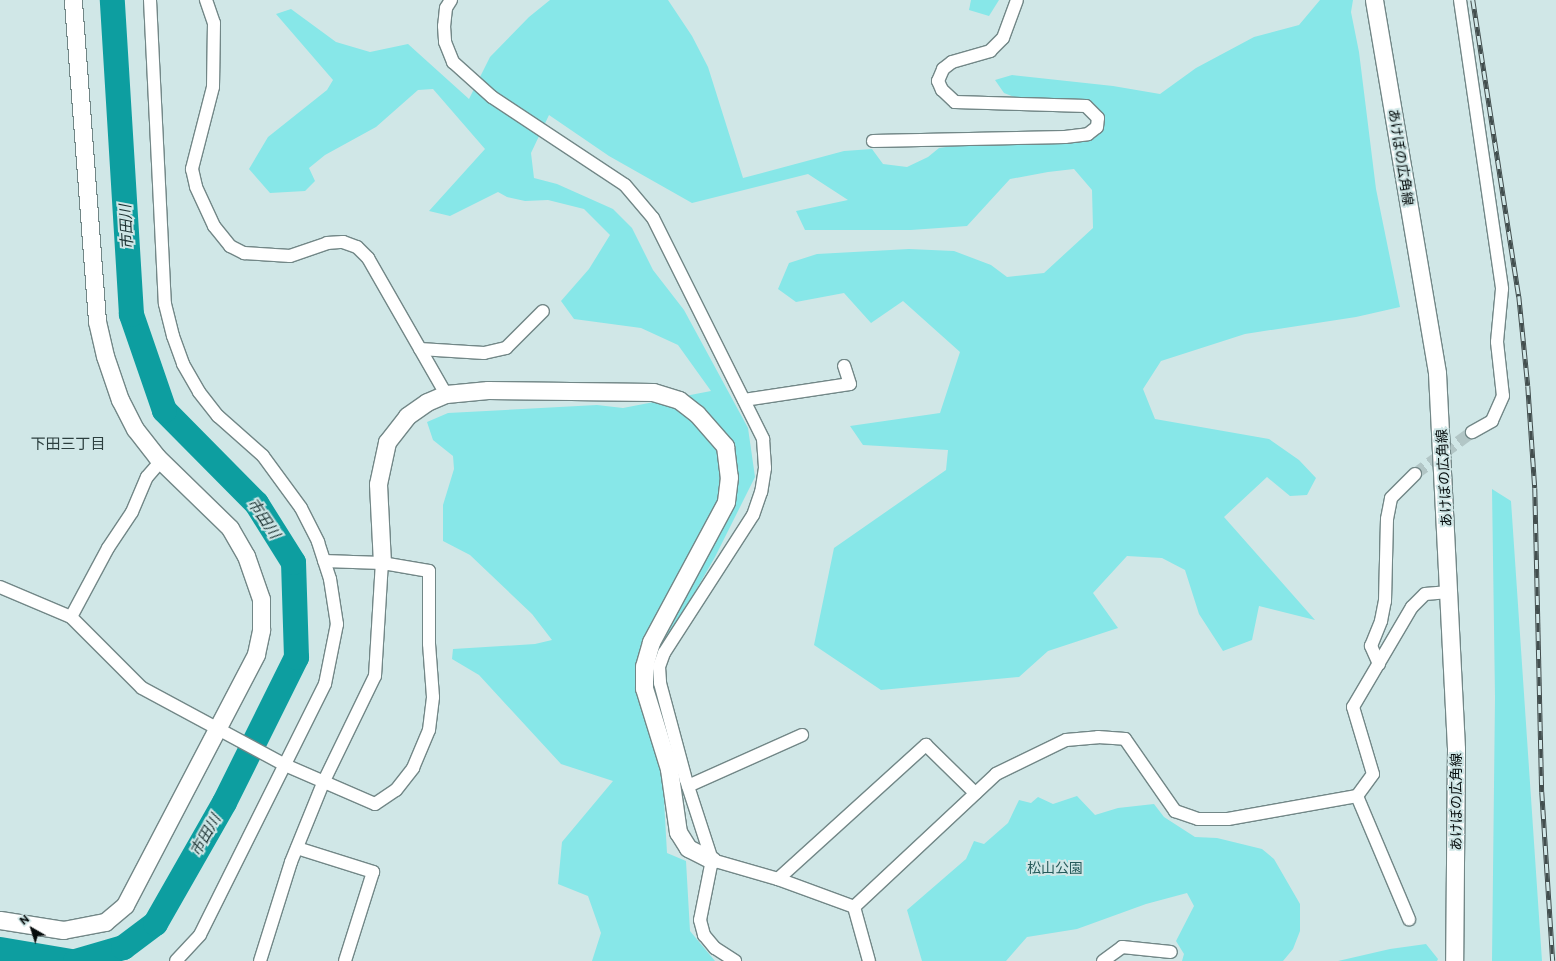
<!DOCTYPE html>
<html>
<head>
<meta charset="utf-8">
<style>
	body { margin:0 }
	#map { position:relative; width:1556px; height:961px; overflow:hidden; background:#d0e7e7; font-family:Commissioner,"Noto Sans JP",sans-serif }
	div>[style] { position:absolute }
	.green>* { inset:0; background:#87e7e8 }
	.river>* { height:25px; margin:-12.5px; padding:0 12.5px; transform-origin:12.5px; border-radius:12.5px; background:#0d9ea0 }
	.street-tunnel>* { height:12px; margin-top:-6px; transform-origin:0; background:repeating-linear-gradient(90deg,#b2c6c6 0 12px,transparent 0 18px) }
	.roads { filter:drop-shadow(1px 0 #728787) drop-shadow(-1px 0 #728787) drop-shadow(0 1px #728787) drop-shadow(0 -1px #728787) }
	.street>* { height:12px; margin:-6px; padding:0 6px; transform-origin:6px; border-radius:6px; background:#fff }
	.secondary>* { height:17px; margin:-8.5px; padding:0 8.5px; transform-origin:8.5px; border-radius:8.5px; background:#fff }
	.rail>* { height:4.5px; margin-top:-2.25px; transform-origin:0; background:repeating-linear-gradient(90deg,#d0e7e7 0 9px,#424e4e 0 18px); box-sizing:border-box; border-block:1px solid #424e4e }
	span { translate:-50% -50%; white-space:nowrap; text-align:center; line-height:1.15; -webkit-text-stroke:4px #d0e7e7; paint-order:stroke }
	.street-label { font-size:14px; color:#060d0d }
	.park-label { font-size:14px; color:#265a5a }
	.water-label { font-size:15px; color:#1a3030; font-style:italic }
	.neighbourhood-label { font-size:15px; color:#2c3f3f }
	.north { position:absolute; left:12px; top:909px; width:40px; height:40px; -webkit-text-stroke:3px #d0e7e7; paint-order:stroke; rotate:321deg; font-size:11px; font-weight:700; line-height:16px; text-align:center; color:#060d0d }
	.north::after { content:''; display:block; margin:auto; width:14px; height:18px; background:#060d0d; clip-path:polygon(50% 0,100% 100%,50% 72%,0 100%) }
</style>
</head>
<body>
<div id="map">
	<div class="green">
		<i style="clip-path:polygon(550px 0,668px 0,692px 36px,708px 67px,743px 178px,844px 151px,872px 149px,883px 164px,907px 167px,928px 157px,939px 148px,967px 144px,1067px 144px,1091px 136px,1103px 115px,1090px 101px,1019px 99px,1004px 93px,995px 80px,1012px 75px,1113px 86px,1160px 94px,1196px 68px,1254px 37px,1299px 25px,1320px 0,1353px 0,1351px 12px,1359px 52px,1376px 189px,1400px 307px,1356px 317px,1245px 334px,1161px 361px,1143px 389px,1155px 419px,1269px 439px,1299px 460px,1316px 478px,1307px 495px,1290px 496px,1267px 477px,1224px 517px,1315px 620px,1259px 606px,1252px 640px,1223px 651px,1199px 614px,1185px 570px,1162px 558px,1127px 556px,1093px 593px,1118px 628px,1048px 651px,1019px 677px,881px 690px,814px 645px,834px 548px,946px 470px,948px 450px,863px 445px,850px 426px,940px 413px,960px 352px,903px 301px,871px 323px,844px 293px,796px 302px,778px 289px,789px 263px,817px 254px,909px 249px,954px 251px,991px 265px,1007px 277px,1044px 273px,1093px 228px,1092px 190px,1074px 169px,1048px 172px,1010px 179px,967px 226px,911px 230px,805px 230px,796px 211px,848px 200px,808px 174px,692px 203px,609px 156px,549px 115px,531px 153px,534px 178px,557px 184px,613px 209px,632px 228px,653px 270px,684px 310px,748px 428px,755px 477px,715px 557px,656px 660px,667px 853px,686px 861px,690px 931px,715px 961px,592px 961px,601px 933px,588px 896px,558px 884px,562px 842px,613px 781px,561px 764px,479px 675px,452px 659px,453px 649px,535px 644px,552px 640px,532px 614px,470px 555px,443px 541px,443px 505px,454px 469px,453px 456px,433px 440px,427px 422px,448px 413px,597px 405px,623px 408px,711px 391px,678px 345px,641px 328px,574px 319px,561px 301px,589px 269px,610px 235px,584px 209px,548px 200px,525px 201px,507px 197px,498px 192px,450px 216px,429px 211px,485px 149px,433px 89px,418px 90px,376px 127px,325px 155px,309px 168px,315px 181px,305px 191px,270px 193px,249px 169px,268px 137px,327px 90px,333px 80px,276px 14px,291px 9px,336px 42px,370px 52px,408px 44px,469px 99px,490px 57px,529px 17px)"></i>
		<i style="clip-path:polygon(971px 0,999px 0,989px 16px,969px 10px)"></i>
		<i style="clip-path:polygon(1492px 489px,1511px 501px,1542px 961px,1492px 961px,1495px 697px)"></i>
		<i style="clip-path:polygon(1077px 796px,1095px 815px,1118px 808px,1154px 804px,1164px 817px,1195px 837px,1217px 838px,1262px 849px,1274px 859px,1300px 904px,1300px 931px,1293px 949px,1283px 961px,1182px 961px,1184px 954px,1176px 941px,1194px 906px,1187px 893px,1146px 904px,1077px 929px,1027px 937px,1006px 961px,922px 961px,907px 910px,966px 859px,974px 841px,984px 844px,1008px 823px,1019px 800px,1031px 803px,1038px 797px,1053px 804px)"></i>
		<i style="clip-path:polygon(1426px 944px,1438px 959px,1437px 961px,1338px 961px,1390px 949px)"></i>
	</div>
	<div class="river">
		<i style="left:0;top:949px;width:72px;rotate:9.6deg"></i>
		<i style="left:75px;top:961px;width:50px;rotate:-16.3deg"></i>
		<i style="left:123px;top:947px;width:40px;rotate:-37deg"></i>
		<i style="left:155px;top:923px;width:139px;rotate:-60.3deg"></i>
		<i style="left:224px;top:802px;width:162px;rotate:-63.6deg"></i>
		<i style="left:296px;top:657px;width:95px;rotate:-91.8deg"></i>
		<i style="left:293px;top:562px;width:70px;rotate:-122.1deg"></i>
		<i style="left:256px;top:503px;width:131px;rotate:-134.7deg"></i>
		<i style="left:164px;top:410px;width:102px;rotate:-109deg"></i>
		<i style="left:131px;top:314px;width:315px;rotate:-93.5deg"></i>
	</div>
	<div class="street-tunnel">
		<i style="left:1415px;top:474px;width:71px;rotate:-36.4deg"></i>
	</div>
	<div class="roads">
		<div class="street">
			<i style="left:150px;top:0;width:304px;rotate:87.2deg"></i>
			<i style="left:165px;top:304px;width:33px;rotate:76deg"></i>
			<i style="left:173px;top:336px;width:30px;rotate:70deg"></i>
			<i style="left:183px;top:364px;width:32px;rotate:60deg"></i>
			<i style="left:199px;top:392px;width:31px;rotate:52deg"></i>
			<i style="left:218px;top:416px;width:60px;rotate:41.6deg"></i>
			<i style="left:263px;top:456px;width:64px;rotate:53.8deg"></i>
			<i style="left:301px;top:508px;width:38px;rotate:63deg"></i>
			<i style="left:318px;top:542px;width:39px;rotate:72deg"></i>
			<i style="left:330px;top:579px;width:46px;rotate:81.2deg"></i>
			<i style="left:337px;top:624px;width:61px;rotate:101.3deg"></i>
			<i style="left:325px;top:684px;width:280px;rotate:116.5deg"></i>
			<i style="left:200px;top:935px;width:35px;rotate:133deg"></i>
			<i style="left:206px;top:0;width:24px;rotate:71deg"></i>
			<i style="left:214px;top:23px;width:64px;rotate:90.9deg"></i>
			<i style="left:213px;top:87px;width:85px;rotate:104.4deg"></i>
			<i style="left:192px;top:169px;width:18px;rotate:77deg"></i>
			<i style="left:196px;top:187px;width:43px;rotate:65.2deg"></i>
			<i style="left:214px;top:226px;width:26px;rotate:51deg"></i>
			<i style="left:230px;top:246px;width:16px;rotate:27deg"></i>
			<i style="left:244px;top:253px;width:46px;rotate:3.7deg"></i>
			<i style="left:290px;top:256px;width:39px;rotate:-19deg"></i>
			<i style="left:327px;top:243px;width:16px;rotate:-4deg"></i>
			<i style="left:343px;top:242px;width:15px;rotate:20deg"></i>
			<i style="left:357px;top:247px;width:16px;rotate:45deg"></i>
			<i style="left:368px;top:258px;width:157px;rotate:60.2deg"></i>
			<i style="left:451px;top:0;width:9px;rotate:122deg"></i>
			<i style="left:446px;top:8px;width:18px;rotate:96deg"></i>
			<i style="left:444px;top:26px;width:16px;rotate:86deg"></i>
			<i style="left:445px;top:42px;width:22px;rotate:68deg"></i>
			<i style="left:453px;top:62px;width:52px;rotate:41.9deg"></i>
			<i style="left:492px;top:97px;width:159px;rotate:33.5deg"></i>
			<i style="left:625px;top:185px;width:43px;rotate:49.7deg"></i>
			<i style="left:653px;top:218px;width:247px;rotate:63.5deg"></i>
			<i style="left:763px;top:439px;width:29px;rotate:86deg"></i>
			<i style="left:765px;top:468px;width:24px;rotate:99deg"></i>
			<i style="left:761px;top:492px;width:24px;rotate:109deg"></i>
			<i style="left:753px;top:515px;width:164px;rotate:122.8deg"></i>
			<i style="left:664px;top:653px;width:15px;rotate:110deg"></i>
			<i style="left:659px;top:667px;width:16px;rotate:86deg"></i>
			<i style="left:660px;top:683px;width:100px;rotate:75deg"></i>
			<i style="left:686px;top:780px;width:84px;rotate:72deg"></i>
			<i style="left:712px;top:860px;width:61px;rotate:101.3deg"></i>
			<i style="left:700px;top:920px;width:16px;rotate:75deg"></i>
			<i style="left:704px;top:935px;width:17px;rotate:50deg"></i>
			<i style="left:715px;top:948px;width:24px;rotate:33deg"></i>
			<i style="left:1460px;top:0;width:292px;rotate:81.7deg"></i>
			<i style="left:1502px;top:289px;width:53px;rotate:95.4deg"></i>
			<i style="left:1497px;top:342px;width:54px;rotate:83.7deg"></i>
			<i style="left:1503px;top:396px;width:27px;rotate:114deg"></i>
			<i style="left:1492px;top:421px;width:23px;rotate:151deg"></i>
			<i style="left:873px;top:141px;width:192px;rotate:-1.2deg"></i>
			<i style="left:1065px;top:137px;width:23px;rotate:-7deg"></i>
			<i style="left:1088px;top:134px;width:11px;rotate:-38deg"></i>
			<i style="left:1097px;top:127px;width:9px;rotate:-84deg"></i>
			<i style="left:1098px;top:118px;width:17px;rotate:-135deg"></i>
			<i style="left:1086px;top:106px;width:131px;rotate:-178.3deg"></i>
			<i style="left:955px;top:102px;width:18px;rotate:-137deg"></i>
			<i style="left:942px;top:90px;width:10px;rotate:-114deg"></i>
			<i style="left:938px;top:81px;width:13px;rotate:-67deg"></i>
			<i style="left:943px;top:69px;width:11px;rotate:-38deg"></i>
			<i style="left:952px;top:62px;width:40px;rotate:-16deg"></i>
			<i style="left:990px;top:51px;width:18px;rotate:-45deg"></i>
			<i style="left:1003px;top:38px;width:40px;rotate:-69.8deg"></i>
			<i style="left:420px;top:349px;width:64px;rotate:3.6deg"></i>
			<i style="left:484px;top:353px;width:23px;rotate:-13deg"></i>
			<i style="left:506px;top:348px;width:52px;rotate:-45deg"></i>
			<i style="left:744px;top:400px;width:107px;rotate:-8.6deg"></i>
			<i style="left:850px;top:384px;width:19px;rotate:-108deg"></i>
			<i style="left:0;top:587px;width:77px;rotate:22.9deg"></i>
			<i style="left:71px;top:617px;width:100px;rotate:45deg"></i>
			<i style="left:142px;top:688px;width:162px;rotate:28.3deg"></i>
			<i style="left:285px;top:765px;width:98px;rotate:23.4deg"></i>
			<i style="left:375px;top:804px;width:25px;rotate:-34deg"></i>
			<i style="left:396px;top:790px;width:28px;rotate:-52deg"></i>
			<i style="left:413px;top:768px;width:41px;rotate:-67.2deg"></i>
			<i style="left:429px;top:730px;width:33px;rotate:-83deg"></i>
			<i style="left:433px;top:697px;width:53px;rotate:-94.3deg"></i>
			<i style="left:429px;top:644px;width:73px;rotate:-90deg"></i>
			<i style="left:429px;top:571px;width:48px;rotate:-170.3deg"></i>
			<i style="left:382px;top:563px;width:58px;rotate:-178deg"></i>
			<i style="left:71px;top:617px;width:78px;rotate:-61.8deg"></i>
			<i style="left:108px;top:548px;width:43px;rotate:-56.3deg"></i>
			<i style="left:132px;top:512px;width:38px;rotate:-67deg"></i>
			<i style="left:147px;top:477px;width:21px;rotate:-49deg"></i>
			<i style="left:1379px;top:664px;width:20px;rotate:-114deg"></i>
			<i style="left:1371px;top:646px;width:27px;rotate:-68deg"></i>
			<i style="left:1381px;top:621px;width:20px;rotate:-79deg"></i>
			<i style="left:1385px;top:601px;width:82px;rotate:-88.6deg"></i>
			<i style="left:1387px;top:519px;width:21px;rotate:-79deg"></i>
			<i style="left:1391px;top:498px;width:34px;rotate:-45deg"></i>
			<i style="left:688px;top:786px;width:125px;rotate:-24.1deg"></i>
			<i style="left:1357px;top:796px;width:134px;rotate:67.1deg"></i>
			<i style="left:297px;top:848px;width:80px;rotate:17.5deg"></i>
			<i style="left:373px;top:872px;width:93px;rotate:107.5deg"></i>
			<i style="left:712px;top:860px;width:69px;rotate:16.1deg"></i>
			<i style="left:778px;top:879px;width:81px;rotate:20.2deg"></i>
			<i style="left:778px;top:879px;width:200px;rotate:-42.2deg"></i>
			<i style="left:926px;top:745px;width:69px;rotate:44.4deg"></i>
			<i style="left:854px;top:907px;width:195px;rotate:-43.1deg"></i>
			<i style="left:996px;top:774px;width:78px;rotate:-25.9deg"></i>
			<i style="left:1066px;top:740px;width:32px;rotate:-5deg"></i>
			<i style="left:1098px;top:737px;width:27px;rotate:4deg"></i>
			<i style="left:1125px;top:739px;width:88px;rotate:55.2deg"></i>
			<i style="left:1175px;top:811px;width:24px;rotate:19deg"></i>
			<i style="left:1198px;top:819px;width:30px"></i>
			<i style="left:1228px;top:819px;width:131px;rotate:-10.1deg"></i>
			<i style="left:1357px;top:796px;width:27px;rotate:-54deg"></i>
			<i style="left:1373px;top:774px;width:70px;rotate:-106.6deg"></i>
			<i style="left:1353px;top:707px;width:116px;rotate:-59.5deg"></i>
			<i style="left:1412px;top:607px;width:18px;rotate:-45deg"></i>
			<i style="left:1425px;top:594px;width:24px;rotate:-5deg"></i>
			<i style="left:854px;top:907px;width:56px;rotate:74.5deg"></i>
			<i style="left:260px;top:961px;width:104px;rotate:-72.6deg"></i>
			<i style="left:291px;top:862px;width:85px;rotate:-67.9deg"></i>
			<i style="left:323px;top:783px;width:119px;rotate:-64.1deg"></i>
			<i style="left:375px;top:676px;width:113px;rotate:-86.5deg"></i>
			<i style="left:1103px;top:961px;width:24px;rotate:-36deg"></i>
			<i style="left:1122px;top:947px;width:49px;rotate:5.8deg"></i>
		</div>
		<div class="secondary">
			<i style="left:1374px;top:0;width:378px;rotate:80.4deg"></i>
			<i style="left:1437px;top:373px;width:376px;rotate:87.1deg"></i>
			<i style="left:1456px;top:749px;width:212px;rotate:90.5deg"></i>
			<i style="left:382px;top:563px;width:79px;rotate:-92.9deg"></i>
			<i style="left:378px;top:484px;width:43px;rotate:-77.9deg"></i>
			<i style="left:387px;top:442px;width:33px;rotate:-52deg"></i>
			<i style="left:407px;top:416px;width:24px;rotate:-35deg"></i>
			<i style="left:427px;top:402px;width:21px;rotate:-23deg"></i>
			<i style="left:446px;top:394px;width:42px;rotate:-5.4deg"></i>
			<i style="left:488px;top:390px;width:165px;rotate:0.7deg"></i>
			<i style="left:653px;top:392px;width:27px;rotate:17deg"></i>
			<i style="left:679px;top:400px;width:23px;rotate:38deg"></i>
			<i style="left:697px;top:414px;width:43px;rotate:48.8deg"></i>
			<i style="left:725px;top:446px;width:31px;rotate:83deg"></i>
			<i style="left:729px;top:477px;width:25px;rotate:97deg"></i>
			<i style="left:726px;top:502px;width:159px;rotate:118.2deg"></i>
			<i style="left:651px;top:642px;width:25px;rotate:106deg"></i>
			<i style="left:644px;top:666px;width:22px;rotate:90deg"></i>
			<i style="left:644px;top:688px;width:85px;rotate:72.8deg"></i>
			<i style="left:669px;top:769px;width:64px;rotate:81.9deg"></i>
			<i style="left:678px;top:832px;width:19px;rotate:58deg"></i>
			<i style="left:688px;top:848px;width:27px;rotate:27deg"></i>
			<i style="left:0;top:920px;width:64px;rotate:9deg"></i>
			<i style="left:63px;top:930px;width:43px;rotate:-10.8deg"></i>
			<i style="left:105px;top:922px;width:26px;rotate:-40deg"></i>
			<i style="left:125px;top:905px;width:283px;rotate:-62.4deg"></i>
			<i style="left:256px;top:654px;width:25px;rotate:-78deg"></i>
			<i style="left:261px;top:630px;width:31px;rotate:-90deg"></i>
			<i style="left:261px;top:599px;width:46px;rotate:-109.2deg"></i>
			<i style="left:246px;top:556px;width:32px;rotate:-120deg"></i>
			<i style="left:230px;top:528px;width:102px;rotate:-135.8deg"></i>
			<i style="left:157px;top:457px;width:36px;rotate:-128deg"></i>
			<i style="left:135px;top:429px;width:33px;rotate:-117deg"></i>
			<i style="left:120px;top:400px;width:46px;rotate:-108.8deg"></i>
			<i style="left:105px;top:356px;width:36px;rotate:-103deg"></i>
			<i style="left:97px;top:321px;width:322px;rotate:-94.3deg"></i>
		</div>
	</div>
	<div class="rail">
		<i style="left:1473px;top:0;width:300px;rotate:81.2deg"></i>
		<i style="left:1519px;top:296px;width:90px;rotate:84.3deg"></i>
		<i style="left:1528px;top:386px;width:102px;rotate:86.1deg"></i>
		<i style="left:1535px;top:488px;width:304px;rotate:88.7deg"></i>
		<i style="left:1542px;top:792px;width:169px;rotate:86.3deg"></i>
	</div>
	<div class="street-label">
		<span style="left:1401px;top:157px;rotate:81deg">あけぼの広角線</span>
		<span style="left:1444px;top:478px;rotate:-93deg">あけぼの広角線</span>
		<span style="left:1456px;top:802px;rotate:-90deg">あけぼの広角線</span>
	</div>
	<div class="park-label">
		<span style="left:1055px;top:868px">松山公園</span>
	</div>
	<div class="water-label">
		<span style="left:126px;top:227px;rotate:-93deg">市田川</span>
		<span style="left:264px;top:518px;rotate:56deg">市田川</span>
		<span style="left:205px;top:835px;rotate:-60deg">市田川</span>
	</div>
	<div class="neighbourhood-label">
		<span style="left:68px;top:444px">下田三丁目</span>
	</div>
	<div class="north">N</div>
</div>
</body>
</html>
